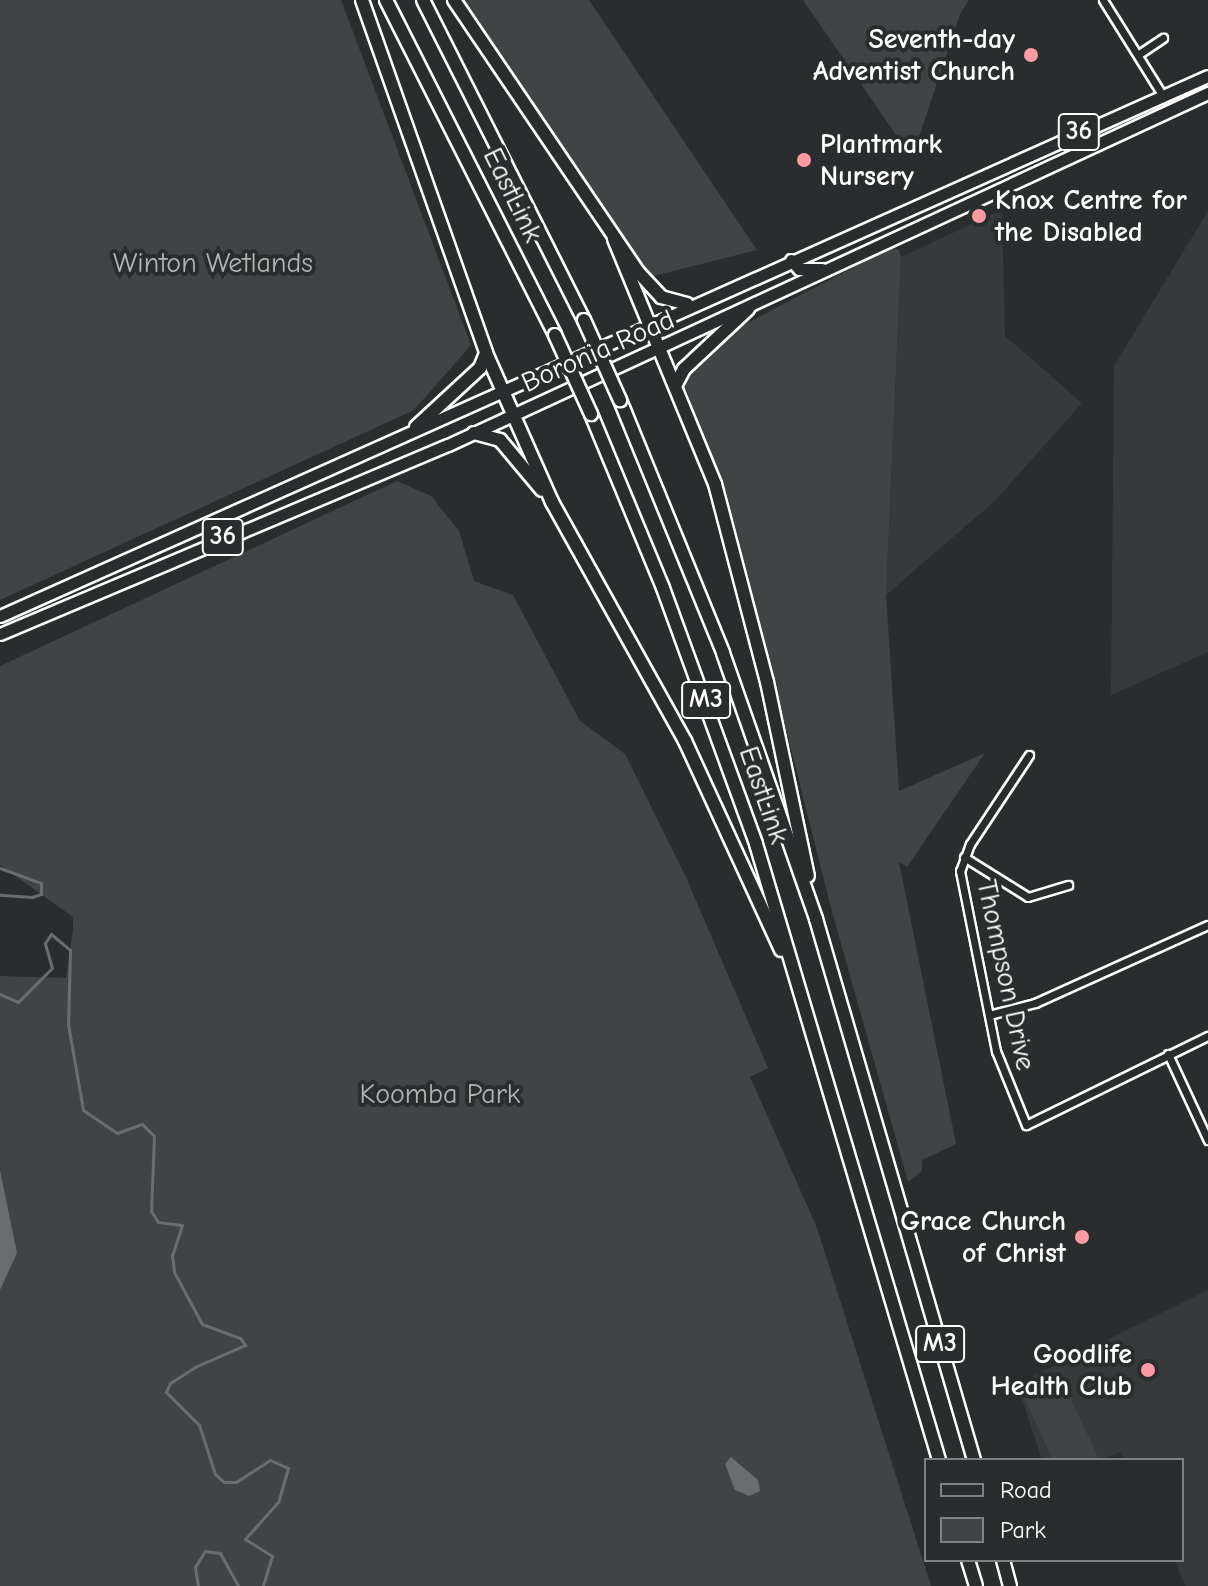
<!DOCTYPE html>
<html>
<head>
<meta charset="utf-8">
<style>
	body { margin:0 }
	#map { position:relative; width:1208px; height:1586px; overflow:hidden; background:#2a2d2e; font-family:"Comic Neue",sans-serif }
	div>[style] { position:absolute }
	.built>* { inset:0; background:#373a3b }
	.green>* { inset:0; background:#414445 }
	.water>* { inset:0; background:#6a6c6d }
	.stream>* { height:3px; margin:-1.5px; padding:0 1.5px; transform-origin:1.5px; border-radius:1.5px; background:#6a6c6d }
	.roads { filter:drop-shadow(2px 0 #fff) drop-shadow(-2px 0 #fff) drop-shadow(0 2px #fff) drop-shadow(0 -2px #fff) }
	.street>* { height:7px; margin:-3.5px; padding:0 3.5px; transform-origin:3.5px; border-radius:3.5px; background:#2a2d2e }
	.primary>* { height:11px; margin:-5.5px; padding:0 5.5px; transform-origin:5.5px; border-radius:5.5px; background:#2a2d2e }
	.highway>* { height:12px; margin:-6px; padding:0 6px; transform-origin:6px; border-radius:6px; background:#2a2d2e }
	.bridges { filter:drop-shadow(2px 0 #fff) drop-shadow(-2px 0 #fff) drop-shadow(0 2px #fff) drop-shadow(0 -2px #fff) }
	.highway-bridge>* { height:12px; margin:-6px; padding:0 6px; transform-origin:6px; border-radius:6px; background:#2a2d2e }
	.dots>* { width:22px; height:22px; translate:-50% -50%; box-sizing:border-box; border:4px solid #2a2d2e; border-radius:50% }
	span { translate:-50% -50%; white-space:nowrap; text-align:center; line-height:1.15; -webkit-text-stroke:8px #2a2d2e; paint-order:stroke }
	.shield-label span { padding:2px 6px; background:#2a2d2e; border:2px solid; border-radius:6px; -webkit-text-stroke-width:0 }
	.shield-label { font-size:26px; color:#fff; font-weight:700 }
	.poi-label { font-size:28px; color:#fff; font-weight:700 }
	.right { translate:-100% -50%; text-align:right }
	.left { translate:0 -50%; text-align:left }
	.street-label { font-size:28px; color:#fff }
	.park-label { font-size:28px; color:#b3b4b5 }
	.legend { position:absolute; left:924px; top:1458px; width:260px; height:104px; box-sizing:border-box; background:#2a2d2e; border:2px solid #7f8182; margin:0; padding:10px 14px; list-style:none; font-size:24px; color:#fff }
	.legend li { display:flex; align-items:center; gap:16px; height:40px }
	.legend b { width:40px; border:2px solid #7f8182 }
</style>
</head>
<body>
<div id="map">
	<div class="built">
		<i style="clip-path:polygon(1002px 210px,1005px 336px,1082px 403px,995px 501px,886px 595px,901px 257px)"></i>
		<i style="clip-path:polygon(1208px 211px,1208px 652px,1111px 695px,1114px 366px)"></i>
		<i style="clip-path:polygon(1208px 1290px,1208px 1586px,1186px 1586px,1174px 1560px,1182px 1560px,1182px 1460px,1125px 1460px,1120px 1452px,1104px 1460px,1042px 1460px,1017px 1384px)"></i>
	</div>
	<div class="green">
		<i style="clip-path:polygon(0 0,341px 0,471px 345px,414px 410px,0 600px)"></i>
		<i style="clip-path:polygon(462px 0,589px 0,757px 250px,650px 277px)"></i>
		<i style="clip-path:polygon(803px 0,969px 0,960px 14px,912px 158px)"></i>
		<i style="clip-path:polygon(890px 248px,899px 250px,901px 257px,886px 595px,899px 791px,985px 753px,907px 867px,899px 862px,956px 1144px,922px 1160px,922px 1171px,908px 1182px,831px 908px,741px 550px,685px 385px,688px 373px,732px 331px)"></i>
		<i style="clip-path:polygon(397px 481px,431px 496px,459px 531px,474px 581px,513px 595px,580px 721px,625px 754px,685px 875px,768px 1068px,750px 1077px,817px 1228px,931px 1586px,0 1586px,0 976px,66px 978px,73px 930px,73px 917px,0 865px,0 666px)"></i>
		<i style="clip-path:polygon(1059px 1374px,1098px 1457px,1092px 1460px,1053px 1460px,1022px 1393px)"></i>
	</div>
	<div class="water">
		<i style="clip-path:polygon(0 1170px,17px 1253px,0 1290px)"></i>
		<i style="clip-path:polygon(731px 1457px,758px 1480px,760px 1491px,749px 1496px,735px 1490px,725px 1464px)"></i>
	</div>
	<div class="stream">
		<i style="left:0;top:868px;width:44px;rotate:20.1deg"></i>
		<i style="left:41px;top:883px;width:11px;rotate:90deg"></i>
		<i style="left:41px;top:894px;width:9px;rotate:162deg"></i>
		<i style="left:32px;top:897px;width:32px;rotate:-176deg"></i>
		<i style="left:0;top:994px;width:20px;rotate:24deg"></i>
		<i style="left:18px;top:1002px;width:48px;rotate:-45deg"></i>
		<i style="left:52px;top:968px;width:26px;rotate:-106deg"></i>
		<i style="left:45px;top:943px;width:11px;rotate:-56deg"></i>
		<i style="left:51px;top:934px;width:25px;rotate:40deg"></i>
		<i style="left:70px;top:950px;width:74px;rotate:91.5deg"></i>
		<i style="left:68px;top:1024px;width:87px;rotate:80.1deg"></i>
		<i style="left:83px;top:1110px;width:41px;rotate:34.1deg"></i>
		<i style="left:117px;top:1133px;width:27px;rotate:-20deg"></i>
		<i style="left:142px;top:1124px;width:17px;rotate:45deg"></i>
		<i style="left:154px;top:1136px;width:75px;rotate:92.3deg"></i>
		<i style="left:151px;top:1211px;width:13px;rotate:58deg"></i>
		<i style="left:158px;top:1222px;width:24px;rotate:7deg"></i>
		<i style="left:182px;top:1225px;width:32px;rotate:108deg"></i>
		<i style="left:172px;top:1255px;width:17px;rotate:83deg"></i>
		<i style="left:174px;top:1272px;width:59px;rotate:61.7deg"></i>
		<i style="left:202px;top:1324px;width:40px;rotate:20.2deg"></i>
		<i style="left:240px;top:1338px;width:9px;rotate:54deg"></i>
		<i style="left:245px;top:1345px;width:55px;rotate:156.3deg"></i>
		<i style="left:195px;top:1367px;width:30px;rotate:147deg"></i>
		<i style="left:170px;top:1383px;width:10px;rotate:114deg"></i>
		<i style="left:166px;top:1392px;width:47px;rotate:45deg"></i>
		<i style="left:199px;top:1425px;width:52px;rotate:71.9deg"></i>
		<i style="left:215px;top:1474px;width:12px;rotate:42deg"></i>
		<i style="left:224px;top:1482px;width:12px"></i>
		<i style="left:236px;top:1482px;width:40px;rotate:-32.9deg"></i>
		<i style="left:270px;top:1460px;width:20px;rotate:24deg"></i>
		<i style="left:288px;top:1468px;width:35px;rotate:106deg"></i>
		<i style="left:278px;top:1502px;width:50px;rotate:131.7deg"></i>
		<i style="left:245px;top:1539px;width:32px;rotate:32deg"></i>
		<i style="left:272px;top:1556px;width:31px;rotate:107deg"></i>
		<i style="left:198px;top:1586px;width:19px;rotate:-99deg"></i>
		<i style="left:195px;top:1567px;width:19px;rotate:-58deg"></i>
		<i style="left:205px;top:1551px;width:15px;rotate:8deg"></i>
		<i style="left:220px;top:1553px;width:38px;rotate:61deg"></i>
	</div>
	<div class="roads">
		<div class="street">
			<i style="left:1103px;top:0;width:113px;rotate:58deg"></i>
			<i style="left:1139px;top:54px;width:29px;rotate:-34deg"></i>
			<i style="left:1029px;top:755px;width:107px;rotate:123.5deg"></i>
			<i style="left:970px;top:844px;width:29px;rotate:110deg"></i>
			<i style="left:960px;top:871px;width:184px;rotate:78.7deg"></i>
			<i style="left:996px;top:1051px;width:80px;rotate:67.9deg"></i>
			<i style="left:1026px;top:1125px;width:203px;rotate:-26.1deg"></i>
			<i style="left:964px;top:857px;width:75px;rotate:32deg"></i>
			<i style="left:1028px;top:897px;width:42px;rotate:-16.7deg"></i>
			<i style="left:989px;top:1015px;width:48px;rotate:-14.6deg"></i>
			<i style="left:1035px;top:1003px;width:190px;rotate:-24.3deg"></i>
			<i style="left:1168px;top:1054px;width:95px;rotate:65.1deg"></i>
		</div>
		<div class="primary">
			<i style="left:791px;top:260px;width:12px;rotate:48deg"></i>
			<i style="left:799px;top:269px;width:23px"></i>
			<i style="left:0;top:616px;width:1323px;rotate:-24.09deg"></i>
			<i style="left:0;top:634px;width:486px;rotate:-22.9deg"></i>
			<i style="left:448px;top:445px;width:838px;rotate:-24.85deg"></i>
		</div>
		<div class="highway">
			<i style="left:362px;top:0;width:374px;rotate:70.6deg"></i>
			<i style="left:486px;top:353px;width:163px;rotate:66.1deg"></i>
			<i style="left:552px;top:502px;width:274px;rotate:60.9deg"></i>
			<i style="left:685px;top:741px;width:230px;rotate:65.3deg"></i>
			<i style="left:386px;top:0;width:375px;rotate:63.2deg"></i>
			<i style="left:423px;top:0;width:358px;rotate:63.3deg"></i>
			<i style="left:454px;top:0;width:330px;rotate:55.9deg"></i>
			<i style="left:639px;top:273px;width:33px;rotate:47deg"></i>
			<i style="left:661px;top:297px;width:27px;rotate:15deg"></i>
			<i style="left:614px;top:239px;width:265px;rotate:67.6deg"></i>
			<i style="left:715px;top:484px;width:205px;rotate:75.3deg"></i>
			<i style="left:767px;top:682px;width:198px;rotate:78.1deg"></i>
			<i style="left:676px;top:384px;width:17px;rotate:-62deg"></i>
			<i style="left:684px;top:369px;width:88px;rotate:-43.2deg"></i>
			<i style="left:620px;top:400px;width:273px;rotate:67.8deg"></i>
			<i style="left:723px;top:653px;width:282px;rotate:70.7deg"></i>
			<i style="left:816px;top:919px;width:564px;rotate:73.72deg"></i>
			<i style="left:591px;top:414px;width:188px;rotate:67.5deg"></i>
			<i style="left:663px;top:588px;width:272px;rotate:70deg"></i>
			<i style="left:756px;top:844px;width:643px;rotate:73.45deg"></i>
			<i style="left:416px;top:427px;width:87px;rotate:-42.7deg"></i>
			<i style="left:480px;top:368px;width:16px;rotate:-68deg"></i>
			<i style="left:474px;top:433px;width:27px;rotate:15deg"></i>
			<i style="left:500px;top:440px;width:65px;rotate:50deg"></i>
			<i style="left:968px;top:1560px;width:27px;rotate:73deg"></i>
			<i style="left:1003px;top:1560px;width:27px;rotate:75deg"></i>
		</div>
	</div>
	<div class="bridges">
		<div class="highway-bridge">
			<i style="left:584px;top:320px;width:88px;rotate:65.8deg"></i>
			<i style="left:555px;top:335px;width:87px;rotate:65.5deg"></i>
		</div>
	</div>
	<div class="dots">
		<i style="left:1031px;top:55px;background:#ff9aa2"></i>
		<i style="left:804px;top:160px;background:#ff9aa2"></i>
		<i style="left:979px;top:216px;background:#ff9aa2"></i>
		<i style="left:1082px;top:1237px;background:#ff9aa2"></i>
		<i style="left:1148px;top:1370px;background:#ff9aa2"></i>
	</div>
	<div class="shield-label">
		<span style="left:1079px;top:132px">36</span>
		<span style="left:223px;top:537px">36</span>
		<span style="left:706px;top:700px">M3</span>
		<span style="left:940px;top:1344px">M3</span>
	</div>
	<div class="poi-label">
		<span class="right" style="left:1015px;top:55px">Seventh-day<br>Adventist Church</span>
		<span class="left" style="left:820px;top:160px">Plantmark<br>Nursery</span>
		<span class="left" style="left:995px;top:216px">Knox Centre for<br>the Disabled</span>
		<span class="right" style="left:1066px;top:1237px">Grace Church<br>of Christ</span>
		<span class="right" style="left:1132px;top:1370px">Goodlife<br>Health Club</span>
	</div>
	<div class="street-label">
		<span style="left:513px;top:195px;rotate:64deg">EastLink</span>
		<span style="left:598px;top:351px;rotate:-24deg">Boronia Road</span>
		<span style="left:764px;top:795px;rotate:71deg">EastLink</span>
		<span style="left:1006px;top:975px;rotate:78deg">Thompson Drive</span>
	</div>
	<div class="park-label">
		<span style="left:213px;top:263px">Winton Wetlands</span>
		<span style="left:440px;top:1094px">Koomba Park</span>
	</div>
	<ul class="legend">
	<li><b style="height:10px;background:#2a2d2e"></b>Road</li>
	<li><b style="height:22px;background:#414445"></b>Park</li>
	</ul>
</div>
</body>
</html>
